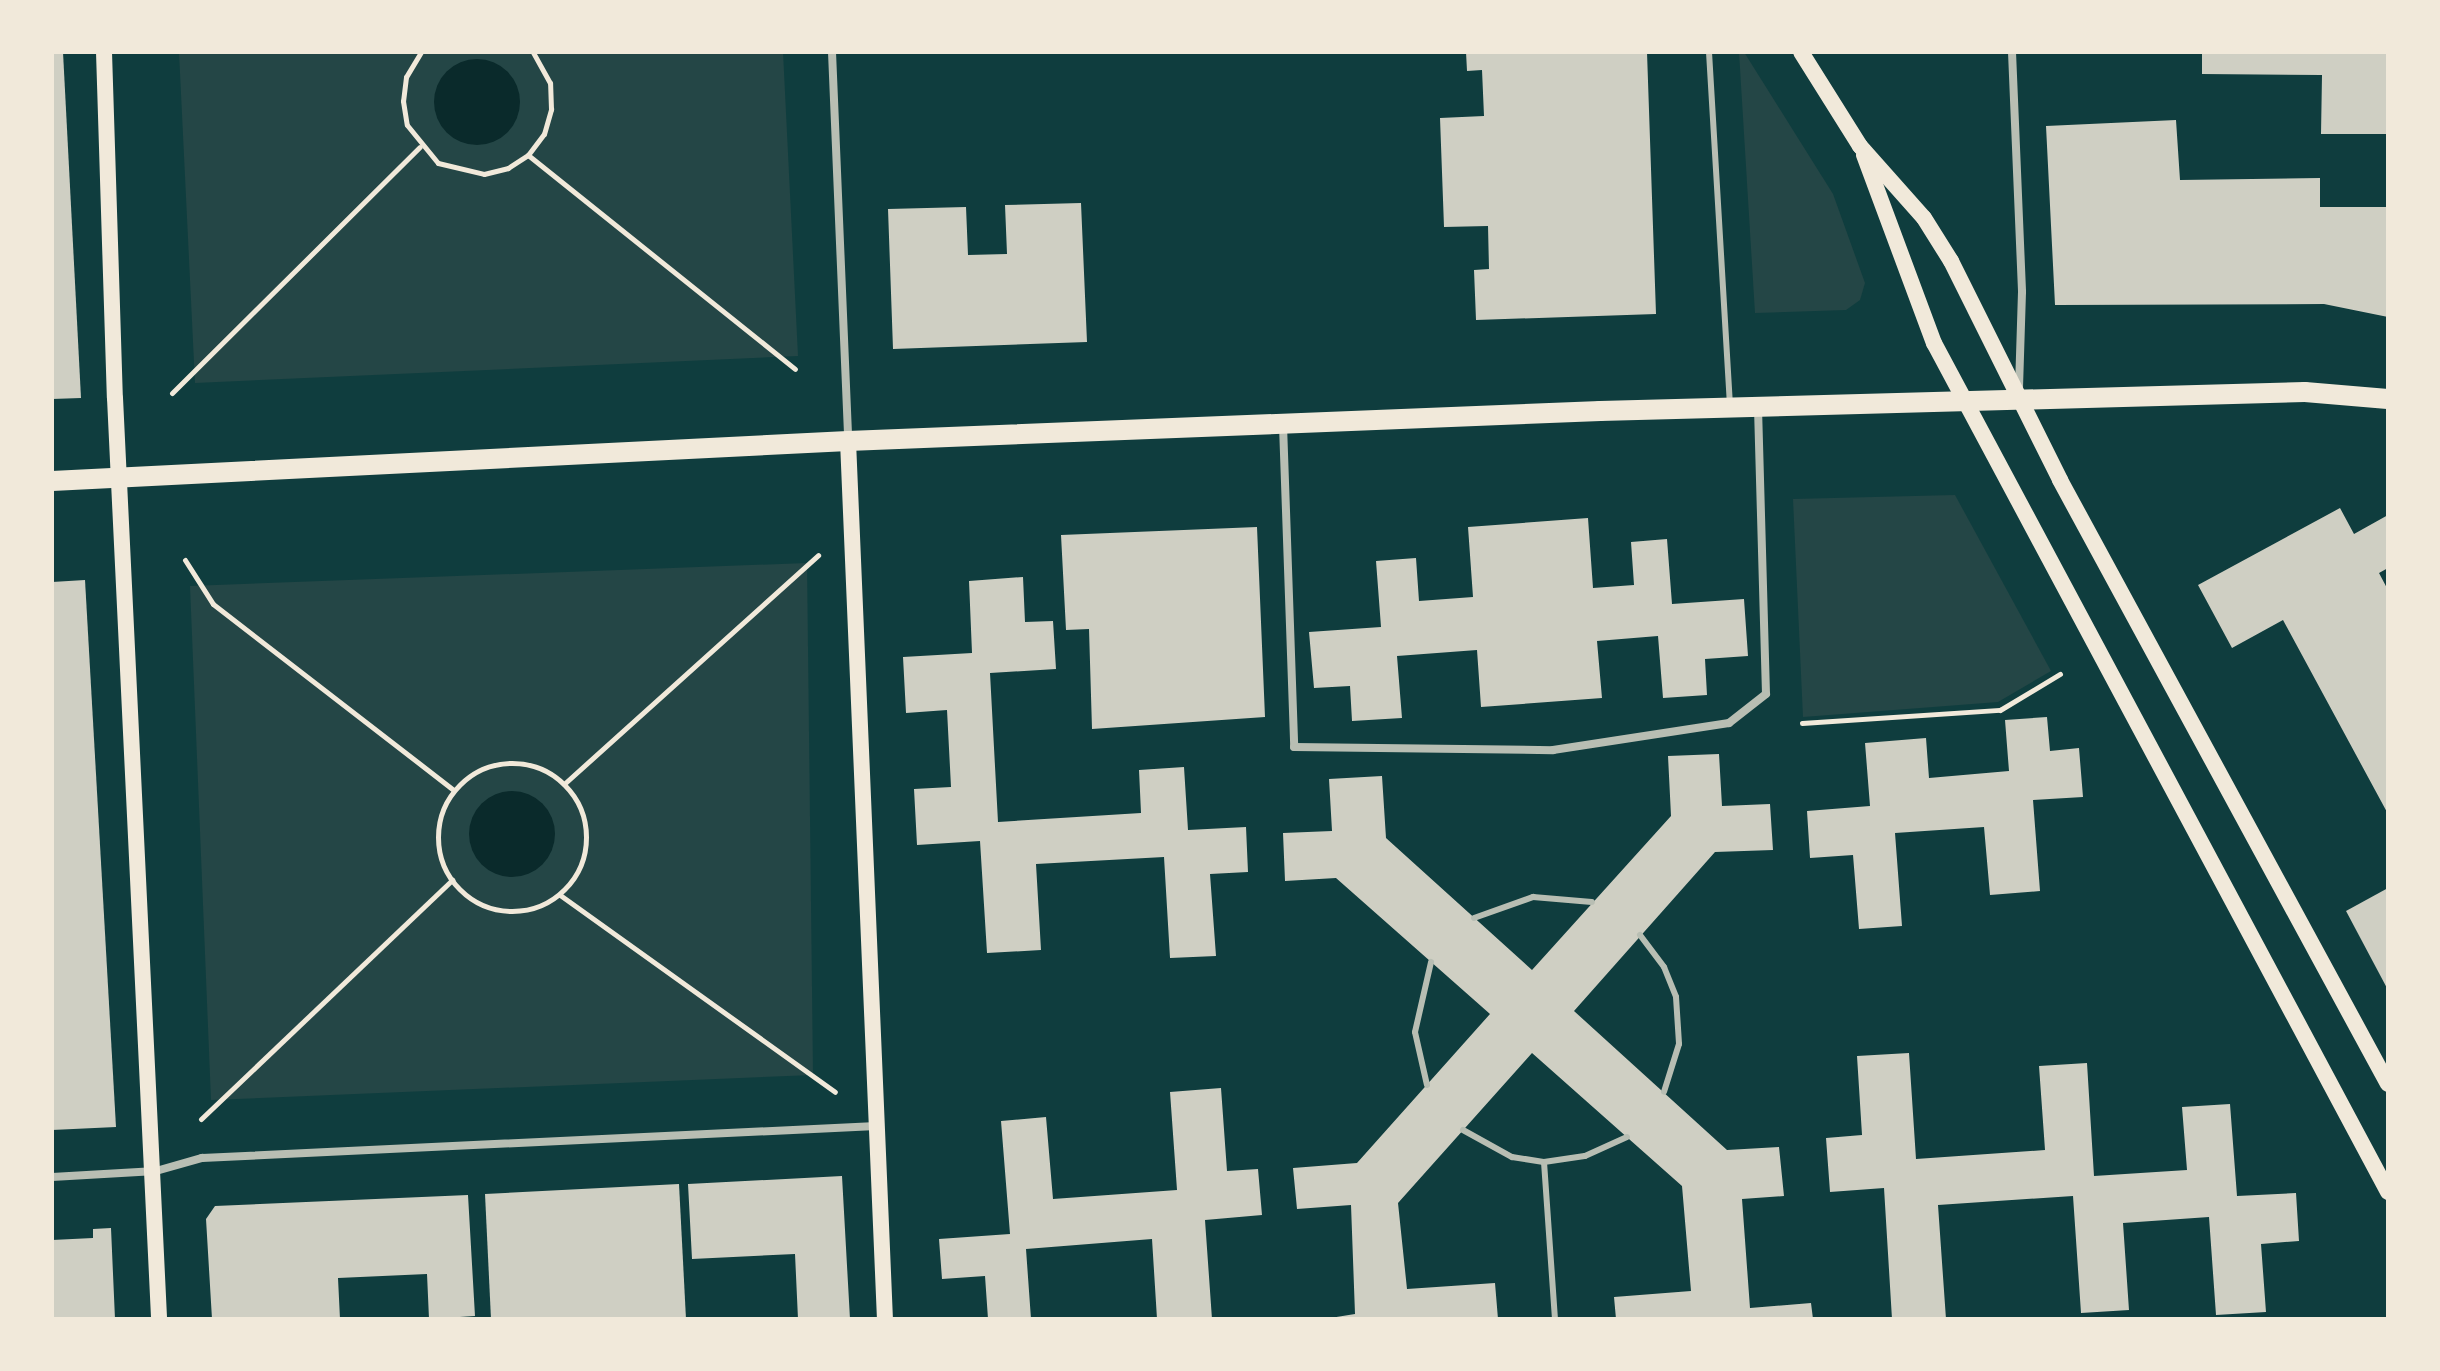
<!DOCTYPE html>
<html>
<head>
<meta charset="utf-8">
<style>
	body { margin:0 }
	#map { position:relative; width:2440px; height:1371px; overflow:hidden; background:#0f3d3e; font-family:Karla,sans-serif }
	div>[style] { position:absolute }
	.green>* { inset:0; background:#244646 }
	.water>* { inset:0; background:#0a2a2b }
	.round { border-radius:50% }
	.building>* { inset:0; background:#cfcfc3 }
	.path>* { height:5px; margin:-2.5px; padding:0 2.5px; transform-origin:2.5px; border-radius:2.5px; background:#f1e9da }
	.path>.ring { margin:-2.5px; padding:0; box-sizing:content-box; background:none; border:5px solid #f1e9da; border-radius:50% }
	.service>* { height:6px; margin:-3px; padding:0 3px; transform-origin:3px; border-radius:3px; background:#b8beb3 }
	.minor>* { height:8px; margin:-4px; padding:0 4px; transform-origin:4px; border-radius:4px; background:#b8beb3 }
	.secondary>* { height:16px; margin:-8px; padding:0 8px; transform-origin:8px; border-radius:8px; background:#f1e9da }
	.primary>* { height:20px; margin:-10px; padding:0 10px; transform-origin:10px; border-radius:10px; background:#f1e9da }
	span { translate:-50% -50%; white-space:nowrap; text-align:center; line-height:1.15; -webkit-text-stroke:6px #f1e9da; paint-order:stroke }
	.frame { position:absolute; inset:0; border:54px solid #f1e9da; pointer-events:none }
</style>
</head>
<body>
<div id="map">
	<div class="green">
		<i style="clip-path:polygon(179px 52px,783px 52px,798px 356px,195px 383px)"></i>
		<i style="clip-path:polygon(1739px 52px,1744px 52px,1833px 194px,1865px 283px,1860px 300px,1846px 310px,1755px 313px)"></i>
		<i style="clip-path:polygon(1955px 495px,2051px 671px,1998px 702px,1803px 717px,1793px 499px)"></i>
		<i style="clip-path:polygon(807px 563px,813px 1075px,211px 1100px,190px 586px)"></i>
	</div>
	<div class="water">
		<i class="round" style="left:434px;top:59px;width:86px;height:86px"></i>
		<i class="round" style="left:469px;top:791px;width:86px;height:86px"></i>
	</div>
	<div class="building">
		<i style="clip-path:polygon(52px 52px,63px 52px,81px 398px,52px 399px)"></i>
		<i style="clip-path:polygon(1466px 52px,1647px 52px,1656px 314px,1476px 320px,1474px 270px,1489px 269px,1488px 226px,1444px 227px,1440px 118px,1484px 116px,1482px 70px,1467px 71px)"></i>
		<i style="clip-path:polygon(2202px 52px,2388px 52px,2388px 134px,2321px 134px,2322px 75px,2202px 74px)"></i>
		<i style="clip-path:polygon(2176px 120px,2180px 180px,2320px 178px,2320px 207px,2388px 207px,2388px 317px,2324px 304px,2055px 305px,2046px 126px)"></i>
		<i style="clip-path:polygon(1081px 203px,1087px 342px,893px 349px,888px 209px,966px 207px,968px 255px,1007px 254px,1005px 205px)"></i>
		<i style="clip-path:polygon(2340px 508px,2354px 534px,2388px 515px,2388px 568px,2379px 573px,2388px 590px,2388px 814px,2283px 620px,2232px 648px,2198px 585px)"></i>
		<i style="clip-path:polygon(1588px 518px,1593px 588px,1634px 585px,1631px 542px,1667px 539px,1672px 604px,1744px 599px,1748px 656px,1705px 659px,1707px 695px,1663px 698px,1658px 636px,1597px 641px,1602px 698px,1481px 707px,1477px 650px,1397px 656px,1402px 718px,1352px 721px,1350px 686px,1314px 688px,1309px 632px,1381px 627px,1376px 561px,1416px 558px,1419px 601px,1473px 597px,1468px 527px)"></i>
		<i style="clip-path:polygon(1257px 527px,1265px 717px,1092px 729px,1089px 629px,1066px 630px,1061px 535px)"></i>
		<i style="clip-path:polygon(1023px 577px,1025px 622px,1053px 621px,1056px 669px,990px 673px,998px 822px,1141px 813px,1139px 770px,1184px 767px,1188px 830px,1246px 827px,1248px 872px,1210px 874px,1216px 956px,1170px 958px,1164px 857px,1036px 864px,1041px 950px,987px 953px,980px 841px,917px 845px,914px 789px,951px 787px,947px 710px,906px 713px,903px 657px,972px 653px,969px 581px)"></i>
		<i style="clip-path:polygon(85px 580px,116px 1127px,52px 1130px,52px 582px)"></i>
		<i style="clip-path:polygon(2047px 717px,2050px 751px,2079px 748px,2083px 797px,2033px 800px,2040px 891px,1990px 895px,1984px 827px,1895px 833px,1902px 926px,1859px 929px,1853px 855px,1810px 858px,1807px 811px,1870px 806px,1865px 743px,1926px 738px,1929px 778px,2009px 771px,2005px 720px)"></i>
		<i style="clip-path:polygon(1719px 754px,1722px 806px,1770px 804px,1773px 850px,1715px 852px,1574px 1011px,1727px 1150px,1779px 1147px,1784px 1196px,1742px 1199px,1750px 1308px,1811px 1303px,1813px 1319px,1616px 1319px,1614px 1297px,1691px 1291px,1682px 1186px,1532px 1053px,1398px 1203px,1407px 1289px,1495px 1283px,1498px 1319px,1324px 1319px,1355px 1314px,1351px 1205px,1297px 1209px,1293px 1168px,1357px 1163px,1490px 1014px,1336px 878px,1285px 881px,1283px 833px,1332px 831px,1329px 779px,1382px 776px,1386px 838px,1532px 970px,1671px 816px,1668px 756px)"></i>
		<i style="clip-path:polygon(2388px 888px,2388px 990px,2346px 911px)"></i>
		<i style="clip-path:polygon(1909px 1053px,1916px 1159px,2045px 1150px,2039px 1066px,2087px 1063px,2094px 1176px,2187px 1170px,2182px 1107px,2230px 1104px,2237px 1196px,2296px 1193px,2299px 1241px,2261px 1244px,2266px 1312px,2216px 1315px,2209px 1217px,2123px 1223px,2129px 1310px,2081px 1313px,2073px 1196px,1938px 1205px,1946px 1319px,1892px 1319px,1884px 1188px,1830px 1192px,1826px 1138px,1862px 1135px,1857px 1056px)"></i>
		<i style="clip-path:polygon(1221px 1088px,1227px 1171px,1258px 1169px,1262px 1215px,1205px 1220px,1212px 1319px,1157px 1319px,1152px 1239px,1026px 1249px,1031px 1319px,988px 1319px,985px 1276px,942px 1279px,939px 1239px,1010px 1234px,1001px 1121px,1046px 1117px,1053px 1199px,1177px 1190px,1170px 1092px)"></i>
		<i style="clip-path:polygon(842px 1176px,850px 1319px,798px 1319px,795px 1254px,692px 1259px,688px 1184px)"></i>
		<i style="clip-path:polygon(679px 1184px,686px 1319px,491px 1319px,485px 1194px)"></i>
		<i style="clip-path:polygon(468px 1195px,475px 1316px,429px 1319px,427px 1274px,338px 1278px,340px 1319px,212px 1319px,206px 1219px,215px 1206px)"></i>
		<i style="clip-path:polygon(111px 1228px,115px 1319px,52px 1319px,52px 1240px,93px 1238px,93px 1229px)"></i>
	</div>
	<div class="path">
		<i style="left:421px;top:52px;width:29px;rotate:121deg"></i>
		<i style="left:406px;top:77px;width:24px;rotate:97deg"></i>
		<i style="left:403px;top:101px;width:24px;rotate:81deg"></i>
		<i style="left:407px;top:125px;width:49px;rotate:50.8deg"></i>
		<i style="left:438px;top:163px;width:47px;rotate:13.4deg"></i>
		<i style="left:484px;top:174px;width:25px;rotate:-14deg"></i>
		<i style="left:508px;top:168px;width:24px;rotate:-33deg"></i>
		<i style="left:528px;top:155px;width:26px;rotate:-53deg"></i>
		<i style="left:544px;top:134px;width:26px;rotate:-74deg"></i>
		<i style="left:551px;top:109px;width:26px;rotate:-92deg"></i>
		<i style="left:550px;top:83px;width:35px;rotate:-119deg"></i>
		<i style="left:528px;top:155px;width:342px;rotate:38.7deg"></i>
		<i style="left:172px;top:393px;width:349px;rotate:-44.8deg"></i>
		<i style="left:185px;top:560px;width:52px;rotate:57.5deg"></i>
		<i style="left:213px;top:604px;width:304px;rotate:37.7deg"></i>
		<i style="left:1802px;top:723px;width:198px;rotate:-3.8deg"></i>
		<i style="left:2000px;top:710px;width:70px;rotate:-31deg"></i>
		<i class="ring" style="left:438px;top:763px;width:143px;height:143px"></i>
		<i style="left:564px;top:784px;width:342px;rotate:-42deg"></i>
		<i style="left:560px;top:895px;width:338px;rotate:35.6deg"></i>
		<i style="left:201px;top:1119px;width:347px;rotate:-43.6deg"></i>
	</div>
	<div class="service">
		<i style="left:1709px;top:52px;width:353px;rotate:86.6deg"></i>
		<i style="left:1474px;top:918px;width:63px;rotate:-19.6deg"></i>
		<i style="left:1533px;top:897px;width:59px;rotate:4.8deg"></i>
		<i style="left:1640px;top:935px;width:40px;rotate:53deg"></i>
		<i style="left:1664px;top:967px;width:32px;rotate:68deg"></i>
		<i style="left:1676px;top:997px;width:47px;rotate:86.3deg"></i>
		<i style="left:1679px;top:1044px;width:50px;rotate:107.4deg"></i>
		<i style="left:1427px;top:1085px;width:54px;rotate:-102.8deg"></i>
		<i style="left:1415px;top:1032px;width:72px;rotate:-77.1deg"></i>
		<i style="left:1463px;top:1130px;width:56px;rotate:28.9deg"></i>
		<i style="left:1512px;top:1157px;width:32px;rotate:9deg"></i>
		<i style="left:1544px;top:1162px;width:41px;rotate:-8.3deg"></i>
		<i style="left:1585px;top:1156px;width:46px;rotate:-24.3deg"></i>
		<i style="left:1544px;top:1162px;width:157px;rotate:86deg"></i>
	</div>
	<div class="minor">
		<i style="left:832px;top:52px;width:387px;rotate:87.6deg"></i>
		<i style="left:2012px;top:52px;width:240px;rotate:87.6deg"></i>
		<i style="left:2022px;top:292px;width:97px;rotate:91.8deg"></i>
		<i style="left:1283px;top:425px;width:322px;rotate:88deg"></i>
		<i style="left:1294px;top:747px;width:259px;rotate:0.7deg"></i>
		<i style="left:1553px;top:750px;width:178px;rotate:-8.7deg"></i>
		<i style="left:1729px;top:723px;width:47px;rotate:-38.1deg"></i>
		<i style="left:1766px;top:694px;width:287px;rotate:-91.6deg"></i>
		<i style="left:52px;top:1177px;width:104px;rotate:-3.3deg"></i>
		<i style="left:156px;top:1171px;width:48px;rotate:-15.8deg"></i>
		<i style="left:202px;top:1158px;width:675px;rotate:-2.72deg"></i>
	</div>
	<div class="secondary">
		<i style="left:104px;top:52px;width:346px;rotate:88.2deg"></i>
		<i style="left:115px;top:398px;width:922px;rotate:87.26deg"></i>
		<i style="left:1801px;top:52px;width:111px;rotate:57.9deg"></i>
		<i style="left:1860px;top:146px;width:96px;rotate:48.4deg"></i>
		<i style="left:1924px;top:218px;width:51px;rotate:57.9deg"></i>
		<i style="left:1951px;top:261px;width:245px;rotate:63.5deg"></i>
		<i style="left:2060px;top:480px;width:687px;rotate:61.5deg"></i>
		<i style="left:1864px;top:155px;width:201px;rotate:69.6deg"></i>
		<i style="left:1934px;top:343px;width:963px;rotate:61.86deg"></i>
		<i style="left:848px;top:441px;width:879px;rotate:87.59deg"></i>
	</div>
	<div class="primary">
		<i style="left:52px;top:481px;width:797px;rotate:-2.88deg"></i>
		<i style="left:848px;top:441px;width:753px;rotate:-2.28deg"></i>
		<i style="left:1600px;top:411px;width:705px;rotate:-1.54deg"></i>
		<i style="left:2305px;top:392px;width:83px;rotate:4.8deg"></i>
	</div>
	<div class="frame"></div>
</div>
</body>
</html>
